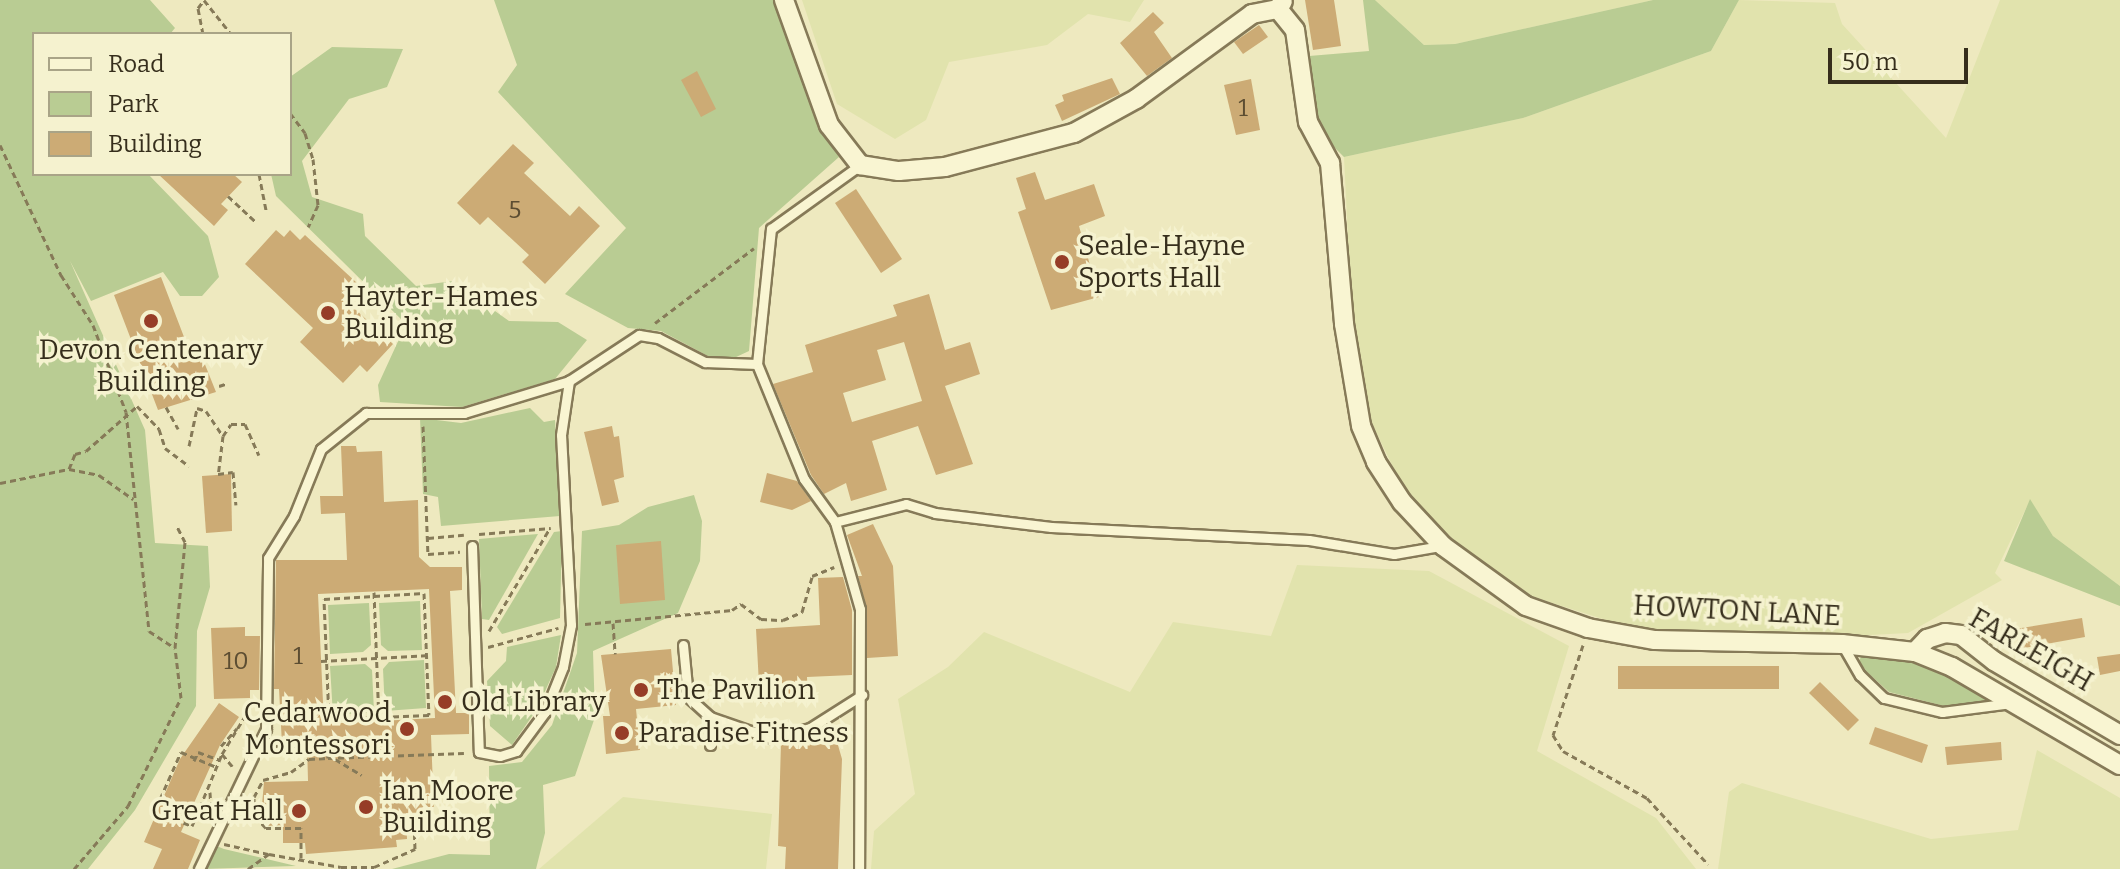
<!DOCTYPE html>
<html>
<head>
<meta charset="utf-8">
<style>
	body { margin:0 }
	#map { position:relative; width:2120px; height:869px; overflow:hidden; background:#eee9bf; font-family:Bitter,serif }
	div>[style] { position:absolute }
	.farmland>* { inset:0; background:#e1e3ad }
	.green>* { inset:0; background:#b9cc93 }
	.building>* { inset:0; background:#ccab75 }
	.path>* { height:3px; margin-top:-1.5px; transform-origin:0; background:repeating-linear-gradient(90deg,#867a58 0 6px,transparent 0 10px) }
	.roads { filter:drop-shadow(2px 0 #867a58) drop-shadow(-2px 0 #867a58) drop-shadow(0 2px #867a58) drop-shadow(0 -2px #867a58) }
	.lane>* { height:9px; margin:-4.5px; padding:0 4.5px; transform-origin:4.5px; border-radius:4.5px; background:#f9f5d2 }
	.street>* { height:18px; margin:-9px; padding:0 9px; transform-origin:9px; border-radius:9px; background:#f9f5d2 }
	.path-bridge>* { height:3px; margin-top:-1.5px; transform-origin:0; background:repeating-linear-gradient(90deg,#867a58 0 6px,transparent 0 10px) }
	.dots>* { width:22px; height:22px; translate:-50% -50%; box-sizing:border-box; border:4px solid #f5f2cf; border-radius:50% }
	span { translate:-50% -50%; white-space:nowrap; text-align:center; line-height:1.15; -webkit-text-stroke:7px #f5f2cf; paint-order:stroke }
	.number-label { font-size:24px; color:#5c4d32 }
	.number-label span { -webkit-text-stroke-width:0 }
	.poi-label { font-size:28px; color:#362e1c }
	.left { translate:0 -50%; text-align:left }
	.right { translate:-100% -50%; text-align:right }
	.street-label { font-size:28px; color:#362e1c }
	.legend { position:absolute; left:32px; top:32px; width:260px; height:144px; box-sizing:border-box; background:#f5f2cf; border:2px solid #a9a487; margin:0; padding:10px 14px; list-style:none; font-size:24px; color:#362e1c }
	.legend li { display:flex; align-items:center; gap:16px; height:40px }
	.legend b { width:40px; border:2px solid #a9a487 }
	.scale { position:absolute; left:1828px; top:48px; width:140px; height:36px; box-sizing:border-box; border:4px solid #362e1c; border-top:0; padding-left:10px; font-size:24px; line-height:28px; white-space:nowrap; color:#362e1c; -webkit-text-stroke:6px #f5f2cf; paint-order:stroke }
</style>
</head>
<body>
<div id="map">
	<div class="farmland">
		<i style="clip-path:polygon(802px 0,1144px 0,1130px 22px,1088px 14px,1047px 45px,949px 62px,926px 120px,895px 139px,837px 104px)"></i>
		<i style="clip-path:polygon(1375px 0,1653px 0,1455px 44px,1424px 45px)"></i>
		<i style="clip-path:polygon(1739px 0,1835px 3px,1842px 24px,1946px 138px,2000px 0,2120px 0,2120px 586px,2053px 536px,2030px 500px,1995px 573px,2002px 580px,1908px 633px,1795px 639px,1628px 627px,1524px 594px,1443px 536px,1407px 496px,1363px 405px,1354px 359px,1344px 157px,1523px 118px,1711px 51px)"></i>
		<i style="clip-path:polygon(1297px 565px,1429px 571px,1569px 646px,1537px 751px,1656px 818px,1696px 869px,871px 869px,874px 831px,915px 794px,898px 699px,948px 667px,984px 632px,1130px 692px,1173px 622px,1271px 636px)"></i>
		<i style="clip-path:polygon(2037px 750px,2120px 798px,2120px 869px,1718px 869px,1729px 792px,1742px 783px,1931px 839px,2018px 830px)"></i>
		<i style="clip-path:polygon(623px 797px,772px 814px,766px 869px,539px 869px)"></i>
	</div>
	<div class="green">
		<i style="clip-path:polygon(0 0,150px 0,175px 28px,170px 34px,34px 34px,34px 174px,148px 174px,208px 236px,219px 277px,202px 296px,180px 296px,163px 272px,91px 301px,70px 261px,145px 430px,155px 543px,208px 546px,210px 587px,197px 631px,196px 706px,135px 810px,88px 869px,0 869px)"></i>
		<i style="clip-path:polygon(494px 0,778px 0,819px 127px,839px 157px,759px 228px,749px 351px,734px 358px,708px 356px,661px 331px,628px 328px,565px 294px,626px 228px,498px 92px,517px 65px)"></i>
		<i style="clip-path:polygon(1363px 0,1375px 0,1424px 45px,1455px 44px,1653px 0,1739px 0,1711px 51px,1523px 118px,1344px 157px,1330px 143px,1317px 118px,1308px 91px,1309px 56px,1369px 51px)"></i>
		<i style="clip-path:polygon(332px 47px,403px 49px,387px 87px,349px 99px,302px 161px,312px 197px,363px 214px,365px 236px,416px 286px,453px 281px,509px 321px,558px 322px,587px 340px,555px 379px,462px 407px,380px 402px,378px 385px,406px 324px,276px 196px,271px 174px,290px 174px,290px 77px)"></i>
		<i style="clip-path:polygon(530px 408px,544px 422px,555px 420px,560px 516px,441px 526px,438px 497px,423px 494px,420px 418px,461px 423px)"></i>
		<i style="clip-path:polygon(694px 495px,702px 521px,700px 561px,678px 613px,593px 651px,595px 717px,575px 776px,543px 785px,545px 833px,536px 869px,392px 869px,449px 854px,490px 855px,489px 766px,522px 762px,552px 725px,577px 653px,582px 531px,619px 525px,648px 507px)"></i>
		<i style="clip-path:polygon(2030px 499px,2053px 536px,2120px 586px,2120px 606px,2004px 561px)"></i>
		<i style="clip-path:polygon(562px 531px,560px 618px,502px 634px,497px 627px,554px 532px)"></i>
		<i style="clip-path:polygon(538px 534px,489px 620px,482px 619px,479px 539px)"></i>
		<i style="clip-path:polygon(420px 601px,422px 650px,388px 651px,381px 645px,379px 603px)"></i>
		<i style="clip-path:polygon(369px 603px,371px 645px,363px 652px,330px 654px,328px 605px)"></i>
		<i style="clip-path:polygon(561px 635px,556px 667px,537px 709px,512px 745px,490px 726px,487px 681px,506px 661px,507px 647px)"></i>
		<i style="clip-path:polygon(1862px 655px,1908px 659px,1949px 674px,1987px 694px,1986px 702px,1944px 706px,1889px 692px,1866px 671px,1859px 661px)"></i>
		<i style="clip-path:polygon(424px 660px,426px 708px,385px 711px,383px 669px,389px 662px)"></i>
		<i style="clip-path:polygon(365px 664px,372px 670px,374px 712px,333px 715px,330px 666px)"></i>
		<i style="clip-path:polygon(214px 845px,224px 849px,296px 866px,203px 869px)"></i>
	</div>
	<div class="building">
		<i style="clip-path:polygon(1305px 0,1334px 0,1341px 46px,1313px 50px)"></i>
		<i style="clip-path:polygon(1153px 12px,1164px 23px,1154px 32px,1172px 58px,1147px 76px,1120px 43px)"></i>
		<i style="clip-path:polygon(1259px 25px,1268px 37px,1243px 54px,1234px 42px)"></i>
		<i style="clip-path:polygon(697px 71px,716px 109px,701px 117px,681px 80px)"></i>
		<i style="clip-path:polygon(1112px 78px,1120px 94px,1062px 121px,1055px 105px,1064px 101px,1062px 95px)"></i>
		<i style="clip-path:polygon(1251px 79px,1260px 130px,1236px 135px,1224px 85px)"></i>
		<i style="clip-path:polygon(513px 144px,534px 163px,524px 173px,570px 216px,579px 206px,600px 226px,545px 284px,522px 262px,529px 255px,488px 217px,480px 225px,457px 203px)"></i>
		<i style="clip-path:polygon(1035px 172px,1045px 200px,1094px 184px,1105px 216px,1079px 226px,1099px 297px,1051px 310px,1018px 212px,1026px 209px,1016px 178px)"></i>
		<i style="clip-path:polygon(158px 174px,233px 174px,242px 182px,221px 204px,228px 210px,214px 226px)"></i>
		<i style="clip-path:polygon(856px 189px,902px 259px,881px 273px,835px 203px)"></i>
		<i style="clip-path:polygon(276px 230px,284px 237px,290px 230px,300px 240px,305px 235px,357px 283px,343px 298px,393px 344px,367px 372px,360px 365px,343px 383px,300px 342px,313px 328px,245px 264px)"></i>
		<i style="clip-path:polygon(161px 277px,189px 350px,198px 347px,216px 392px,158px 410px,114px 295px)"></i>
		<i style="clip-path:polygon(evenodd,929px 294px,945px 350px,970px 342px,980px 374px,945px 386px,973px 464px,936px 475px,918px 426px,872px 441px,887px 490px,851px 501px,846px 483px,824px 494px,811px 475px,773px 384px,813px 372px,805px 345px,897px 316px,893px 305px,929px 294px,904px 342px,922px 401px,852px 422px,843px 393px,886px 380px,877px 350px,904px 342px)"></i>
		<i style="clip-path:polygon(612px 426px,614px 437px,619px 436px,624px 477px,614px 480px,619px 502px,602px 506px,584px 432px)"></i>
		<i style="clip-path:polygon(evenodd,341px 446px,356px 446px,357px 452px,382px 451px,384px 502px,418px 500px,419px 557px,430px 567px,462px 567px,462px 590px,450px 591px,456px 713px,469px 713px,469px 734px,431px 735px,434px 812px,406px 813px,407px 839px,396px 840px,397px 847px,306px 854px,305px 843px,283px 843px,283px 825px,266px 826px,265px 816px,261px 816px,264px 782px,308px 781px,307px 743px,282px 744px,279px 689px,274px 689px,276px 560px,347px 560px,345px 513px,321px 514px,320px 496px,343px 496px,341px 446px,429px 589px,435px 718px,324px 724px,318px 594px,429px 589px)"></i>
		<i style="clip-path:polygon(767px 473px,797px 481px,811px 501px,792px 510px,760px 502px)"></i>
		<i style="clip-path:polygon(231px 474px,232px 531px,206px 533px,202px 476px)"></i>
		<i style="clip-path:polygon(873px 524px,893px 566px,898px 656px,867px 658px,867px 609px,858px 576px,862px 576px,847px 535px)"></i>
		<i style="clip-path:polygon(661px 541px,665px 600px,620px 604px,616px 545px)"></i>
		<i style="clip-path:polygon(843px 577px,852px 610px,852px 675px,807px 677px,808px 700px,760px 703px,756px 629px,820px 625px,818px 578px)"></i>
		<i style="clip-path:polygon(2082px 618px,2085px 637px,2018px 649px,2015px 629px)"></i>
		<i style="clip-path:polygon(245px 627px,245px 636px,260px 636px,259px 690px,250px 690px,250px 698px,214px 699px,211px 628px)"></i>
		<i style="clip-path:polygon(671px 649px,676px 705px,636px 709px,640px 750px,606px 754px,603px 716px,610px 716px,601px 655px)"></i>
		<i style="clip-path:polygon(2120px 654px,2120px 671px,2100px 675px,2097px 657px)"></i>
		<i style="clip-path:polygon(1618px 666px,1779px 666px,1779px 689px,1618px 689px)"></i>
		<i style="clip-path:polygon(1820px 682px,1859px 720px,1848px 731px,1809px 693px)"></i>
		<i style="clip-path:polygon(219px 703px,239px 717px,220px 745px,181px 832px,200px 840px,188px 869px,153px 869px,162px 849px,144px 842px,180px 759px)"></i>
		<i style="clip-path:polygon(1875px 727px,1928px 745px,1922px 763px,1869px 744px)"></i>
		<i style="clip-path:polygon(833px 728px,842px 759px,838px 869px,785px 869px,786px 847px,778px 846px,781px 743px)"></i>
		<i style="clip-path:polygon(2001px 742px,2002px 760px,1947px 765px,1945px 747px)"></i>
	</div>
	<div class="path">
		<i style="left:204px;top:0;width:43px;rotate:51.5deg"></i>
		<i style="left:203px;top:34px;width:26px;rotate:-101deg"></i>
		<i style="left:198px;top:8px;width:10px;rotate:-53deg"></i>
		<i style="left:290px;top:113px;width:25px;rotate:53deg"></i>
		<i style="left:305px;top:133px;width:27px;rotate:73deg"></i>
		<i style="left:313px;top:159px;width:46px;rotate:83.8deg"></i>
		<i style="left:318px;top:205px;width:24px;rotate:114deg"></i>
		<i style="left:0;top:145px;width:144px;rotate:64.9deg"></i>
		<i style="left:61px;top:275px;width:59px;rotate:57.4deg"></i>
		<i style="left:93px;top:325px;width:93px;rotate:69.2deg"></i>
		<i style="left:126px;top:412px;width:220px;rotate:84deg"></i>
		<i style="left:149px;top:631px;width:31px;rotate:33deg"></i>
		<i style="left:259px;top:174px;width:37px;rotate:79deg"></i>
		<i style="left:228px;top:196px;width:38px;rotate:43deg"></i>
		<i style="left:655px;top:323px;width:124px;rotate:-37.1deg"></i>
		<i style="left:219px;top:386px;width:9px;rotate:-18deg"></i>
		<i style="left:166px;top:407px;width:25px;rotate:61deg"></i>
		<i style="left:423px;top:426px;width:128px;rotate:87.8deg"></i>
		<i style="left:428px;top:554px;width:32px;rotate:-4deg"></i>
		<i style="left:223px;top:436px;width:38px;rotate:97deg"></i>
		<i style="left:218px;top:474px;width:15px;rotate:-8deg"></i>
		<i style="left:233px;top:472px;width:33px;rotate:85deg"></i>
		<i style="left:189px;top:446px;width:39px;rotate:-78deg"></i>
		<i style="left:197px;top:408px;width:9px;rotate:18deg"></i>
		<i style="left:206px;top:411px;width:30px;rotate:56deg"></i>
		<i style="left:223px;top:436px;width:14px;rotate:-56deg"></i>
		<i style="left:231px;top:424px;width:14px"></i>
		<i style="left:245px;top:424px;width:34px;rotate:66deg"></i>
		<i style="left:69px;top:469px;width:31px;rotate:11deg"></i>
		<i style="left:99px;top:475px;width:42px;rotate:35.2deg"></i>
		<i style="left:0;top:483px;width:70px;rotate:-11.5deg"></i>
		<i style="left:69px;top:469px;width:16px;rotate:-68deg"></i>
		<i style="left:75px;top:454px;width:11px;rotate:-15deg"></i>
		<i style="left:86px;top:451px;width:68px;rotate:-41.4deg"></i>
		<i style="left:137px;top:406px;width:32px;rotate:46deg"></i>
		<i style="left:159px;top:429px;width:20px;rotate:72deg"></i>
		<i style="left:165px;top:448px;width:30px;rotate:37deg"></i>
		<i style="left:479px;top:534px;width:72px;rotate:-4.8deg"></i>
		<i style="left:428px;top:538px;width:36px;rotate:-5deg"></i>
		<i style="left:374px;top:592px;width:128px;rotate:87.8deg"></i>
		<i style="left:424px;top:593px;width:122px;rotate:87.7deg"></i>
		<i style="left:429px;top:715px;width:100px;rotate:177.7deg"></i>
		<i style="left:329px;top:719px;width:120px;rotate:-92.4deg"></i>
		<i style="left:324px;top:599px;width:100px;rotate:-3.4deg"></i>
		<i style="left:613px;top:623px;width:31px;rotate:86deg"></i>
		<i style="left:585px;top:624px;width:148px;rotate:-5.4deg"></i>
		<i style="left:732px;top:610px;width:11px;rotate:-34deg"></i>
		<i style="left:741px;top:604px;width:25px;rotate:37deg"></i>
		<i style="left:761px;top:619px;width:22px;rotate:3deg"></i>
		<i style="left:783px;top:620px;width:21px;rotate:-23deg"></i>
		<i style="left:802px;top:612px;width:37px;rotate:-74deg"></i>
		<i style="left:812px;top:576px;width:24px;rotate:-22deg"></i>
		<i style="left:489px;top:631px;width:120px;rotate:-59.4deg"></i>
		<i style="left:1583px;top:645px;width:95px;rotate:108.4deg"></i>
		<i style="left:1553px;top:735px;width:19px;rotate:58deg"></i>
		<i style="left:1563px;top:751px;width:96px;rotate:29.2deg"></i>
		<i style="left:1647px;top:798px;width:90px;rotate:47.3deg"></i>
		<i style="left:488px;top:647px;width:73px;rotate:-15.2deg"></i>
		<i style="left:321px;top:661px;width:110px;rotate:-3.1deg"></i>
		<i style="left:221px;top:746px;width:24px;rotate:-48deg"></i>
		<i style="left:272px;top:746px;width:55px;rotate:-1deg"></i>
		<i style="left:327px;top:745px;width:13px;rotate:86deg"></i>
		<i style="left:328px;top:758px;width:136px;rotate:-2.1deg"></i>
		<i style="left:198px;top:752px;width:23px;rotate:20deg"></i>
		<i style="left:222px;top:754px;width:16px;rotate:50deg"></i>
		<i style="left:335px;top:759px;width:31px;rotate:31deg"></i>
		<i style="left:210px;top:792px;width:20px;rotate:87deg"></i>
		<i style="left:252px;top:806px;width:9px"></i>
		<i style="left:152px;top:817px;width:71px;rotate:-66deg"></i>
		<i style="left:181px;top:752px;width:39px;rotate:23deg"></i>
		<i style="left:174px;top:819px;width:19px;rotate:21deg"></i>
		<i style="left:192px;top:826px;width:78px;rotate:-67.4deg"></i>
		<i style="left:222px;top:754px;width:60px;rotate:-58.7deg"></i>
		<i style="left:224px;top:844px;width:45px;rotate:12.8deg"></i>
		<i style="left:301px;top:858px;width:30px;rotate:-90deg"></i>
		<i style="left:301px;top:828px;width:35px;rotate:180deg"></i>
		<i style="left:266px;top:828px;width:18px;rotate:-133deg"></i>
		<i style="left:254px;top:815px;width:18px;rotate:-90deg"></i>
		<i style="left:254px;top:797px;width:19px;rotate:-62deg"></i>
		<i style="left:263px;top:780px;width:29px;rotate:-16deg"></i>
		<i style="left:291px;top:772px;width:22px;rotate:-36deg"></i>
		<i style="left:309px;top:759px;width:19px;rotate:-3deg"></i>
		<i style="left:74px;top:869px;width:83px;rotate:-49.4deg"></i>
		<i style="left:128px;top:806px;width:120px;rotate:-63.9deg"></i>
		<i style="left:181px;top:698px;width:50px;rotate:-96.8deg"></i>
		<i style="left:175px;top:648px;width:106px;rotate:-84.6deg"></i>
		<i style="left:185px;top:542px;width:18px;rotate:-117deg"></i>
		<i style="left:248px;top:869px;width:26px;rotate:-36deg"></i>
		<i style="left:269px;top:854px;width:73px;rotate:10.2deg"></i>
		<i style="left:341px;top:867px;width:33px"></i>
		<i style="left:374px;top:867px;width:45px;rotate:-23.7deg"></i>
		<i style="left:415px;top:849px;width:29px;rotate:-92deg"></i>
	</div>
	<div class="roads">
		<div class="lane">
			<i style="left:757px;top:364px;width:124px;rotate:67.8deg"></i>
			<i style="left:804px;top:479px;width:53px;rotate:54.2deg"></i>
			<i style="left:835px;top:522px;width:91px;rotate:74deg"></i>
			<i style="left:860px;top:609px;width:260px;rotate:90.2deg"></i>
			<i style="left:835px;top:522px;width:73px;rotate:-14.2deg"></i>
			<i style="left:906px;top:504px;width:30px;rotate:17deg"></i>
			<i style="left:935px;top:513px;width:117px;rotate:6.9deg"></i>
			<i style="left:1051px;top:527px;width:258px;rotate:2.9deg"></i>
			<i style="left:1309px;top:540px;width:86px;rotate:9.4deg"></i>
			<i style="left:1394px;top:554px;width:48px;rotate:-9.7deg"></i>
			<i style="left:472px;top:546px;width:206px;rotate:88.1deg"></i>
			<i style="left:479px;top:752px;width:21px;rotate:11deg"></i>
			<i style="left:500px;top:756px;width:17px;rotate:-17deg"></i>
			<i style="left:516px;top:751px;width:49px;rotate:-53.4deg"></i>
			<i style="left:545px;top:712px;width:48px;rotate:-68.2deg"></i>
			<i style="left:563px;top:667px;width:43px;rotate:-79.2deg"></i>
			<i style="left:571px;top:625px;width:190px;rotate:-93deg"></i>
			<i style="left:561px;top:435px;width:55px;rotate:-81.6deg"></i>
			<i style="left:683px;top:645px;width:52px;rotate:84.5deg"></i>
			<i style="left:688px;top:697px;width:30px;rotate:42deg"></i>
			<i style="left:710px;top:717px;width:65px;rotate:19deg"></i>
			<i style="left:771px;top:738px;width:40px;rotate:-14.4deg"></i>
			<i style="left:810px;top:728px;width:62px;rotate:-32.4deg"></i>
			<i style="left:1843px;top:646px;width:34px;rotate:60deg"></i>
			<i style="left:1860px;top:675px;width:33px;rotate:44deg"></i>
			<i style="left:1884px;top:698px;width:60px;rotate:13.6deg"></i>
			<i style="left:1942px;top:712px;width:70px;rotate:-7.4deg"></i>
			<i style="left:710px;top:745px;width:28px;rotate:-90deg"></i>
			<i style="left:199px;top:869px;width:155px;rotate:-64.4deg"></i>
			<i style="left:266px;top:729px;width:171px;rotate:-89.3deg"></i>
			<i style="left:268px;top:558px;width:49px;rotate:-58.2deg"></i>
			<i style="left:294px;top:516px;width:72px;rotate:-68.1deg"></i>
			<i style="left:321px;top:449px;width:58px;rotate:-38.7deg"></i>
			<i style="left:366px;top:413px;width:98px"></i>
			<i style="left:464px;top:413px;width:110px;rotate:-16.9deg"></i>
			<i style="left:569px;top:381px;width:84px;rotate:-33.3deg"></i>
			<i style="left:639px;top:335px;width:19px;rotate:9deg"></i>
			<i style="left:658px;top:338px;width:53px;rotate:27.1deg"></i>
			<i style="left:705px;top:362px;width:52px;rotate:2.2deg"></i>
			<i style="left:757px;top:364px;width:136px;rotate:-84.1deg"></i>
			<i style="left:771px;top:229px;width:110px;rotate:-35.7deg"></i>
		</div>
		<div class="street">
			<i style="left:784px;top:0;width:133px;rotate:70.2deg"></i>
			<i style="left:829px;top:125px;width:51px;rotate:52.2deg"></i>
			<i style="left:860px;top:165px;width:39px;rotate:9deg"></i>
			<i style="left:899px;top:171px;width:46px;rotate:-5deg"></i>
			<i style="left:945px;top:167px;width:133px;rotate:-14.8deg"></i>
			<i style="left:1074px;top:133px;width:71px;rotate:-28.7deg"></i>
			<i style="left:1136px;top:99px;width:144px;rotate:-36.2deg"></i>
			<i style="left:1252px;top:14px;width:26px;rotate:-11deg"></i>
			<i style="left:1278px;top:9px;width:9px;rotate:-58deg"></i>
			<i style="left:1278px;top:9px;width:27px;rotate:51deg"></i>
			<i style="left:1295px;top:30px;width:93px;rotate:82deg"></i>
			<i style="left:1308px;top:122px;width:47px;rotate:61.8deg"></i>
			<i style="left:1330px;top:163px;width:162px;rotate:85deg"></i>
			<i style="left:1344px;top:324px;width:103px;rotate:80.5deg"></i>
			<i style="left:1361px;top:426px;width:39px;rotate:67deg"></i>
			<i style="left:1376px;top:462px;width:48px;rotate:57deg"></i>
			<i style="left:1402px;top:502px;width:60px;rotate:47deg"></i>
			<i style="left:1443px;top:546px;width:102px;rotate:35.9deg"></i>
			<i style="left:1526px;top:606px;width:66px;rotate:19.5deg"></i>
			<i style="left:1588px;top:628px;width:68px;rotate:10.2deg"></i>
			<i style="left:1655px;top:640px;width:187px;rotate:1.2deg"></i>
			<i style="left:1842px;top:644px;width:73px;rotate:6.3deg"></i>
			<i style="left:1915px;top:652px;width:40px;rotate:22deg"></i>
			<i style="left:1952px;top:667px;width:194px;rotate:30.3deg"></i>
			<i style="left:1915px;top:652px;width:18px;rotate:-47deg"></i>
			<i style="left:1927px;top:639px;width:19px;rotate:-18deg"></i>
			<i style="left:1945px;top:633px;width:16px;rotate:7deg"></i>
			<i style="left:1961px;top:635px;width:42px;rotate:38.2deg"></i>
			<i style="left:1994px;top:661px;width:146px;rotate:30.4deg"></i>
		</div>
	</div>
	<div class="path-bridge">
		<i style="left:194px;top:761px;width:10px;rotate:-66deg"></i>
	</div>
	<div class="dots">
		<i style="left:1062px;top:262px;background:#963d27"></i>
		<i style="left:328px;top:313px;background:#963d27"></i>
		<i style="left:151px;top:321px;background:#963d27"></i>
		<i style="left:641px;top:690px;background:#963d27"></i>
		<i style="left:445px;top:702px;background:#963d27"></i>
		<i style="left:407px;top:729px;background:#963d27"></i>
		<i style="left:622px;top:733px;background:#963d27"></i>
		<i style="left:366px;top:807px;background:#963d27"></i>
		<i style="left:299px;top:811px;background:#963d27"></i>
	</div>
	<div class="number-label">
		<span style="left:1243px;top:109px">1</span>
		<span style="left:515px;top:211px">5</span>
		<span style="left:298px;top:657px">1</span>
		<span style="left:236px;top:662px">10</span>
	</div>
	<div class="poi-label">
		<span class="left" style="left:1078px;top:262px">Seale-Hayne<br>Sports Hall</span>
		<span class="left" style="left:344px;top:313px">Hayter-Hames<br>Building</span>
		<span style="left:151px;top:366px">Devon Centenary<br>Building</span>
		<span class="left" style="left:657px;top:690px">The Pavilion</span>
		<span class="left" style="left:461px;top:702px">Old Library</span>
		<span class="right" style="left:391px;top:729px">Cedarwood<br>Montessori</span>
		<span class="left" style="left:638px;top:733px">Paradise Fitness</span>
		<span class="left" style="left:382px;top:807px">Ian Moore<br>Building</span>
		<span class="right" style="left:283px;top:811px">Great Hall</span>
	</div>
	<div class="street-label">
		<span style="left:1737px;top:611px;rotate:3deg">HOWTON LANE</span>
		<span style="left:2031px;top:650px;rotate:30deg">FARLEIGH</span>
	</div>
	<ul class="legend">
	<li><b style="height:10px;background:#f9f5d2"></b>Road</li>
	<li><b style="height:22px;background:#b9cc93"></b>Park</li>
	<li><b style="height:22px;background:#ccab75"></b>Building</li>
	</ul>
	<div class="scale">50 m</div>
</div>
</body>
</html>
